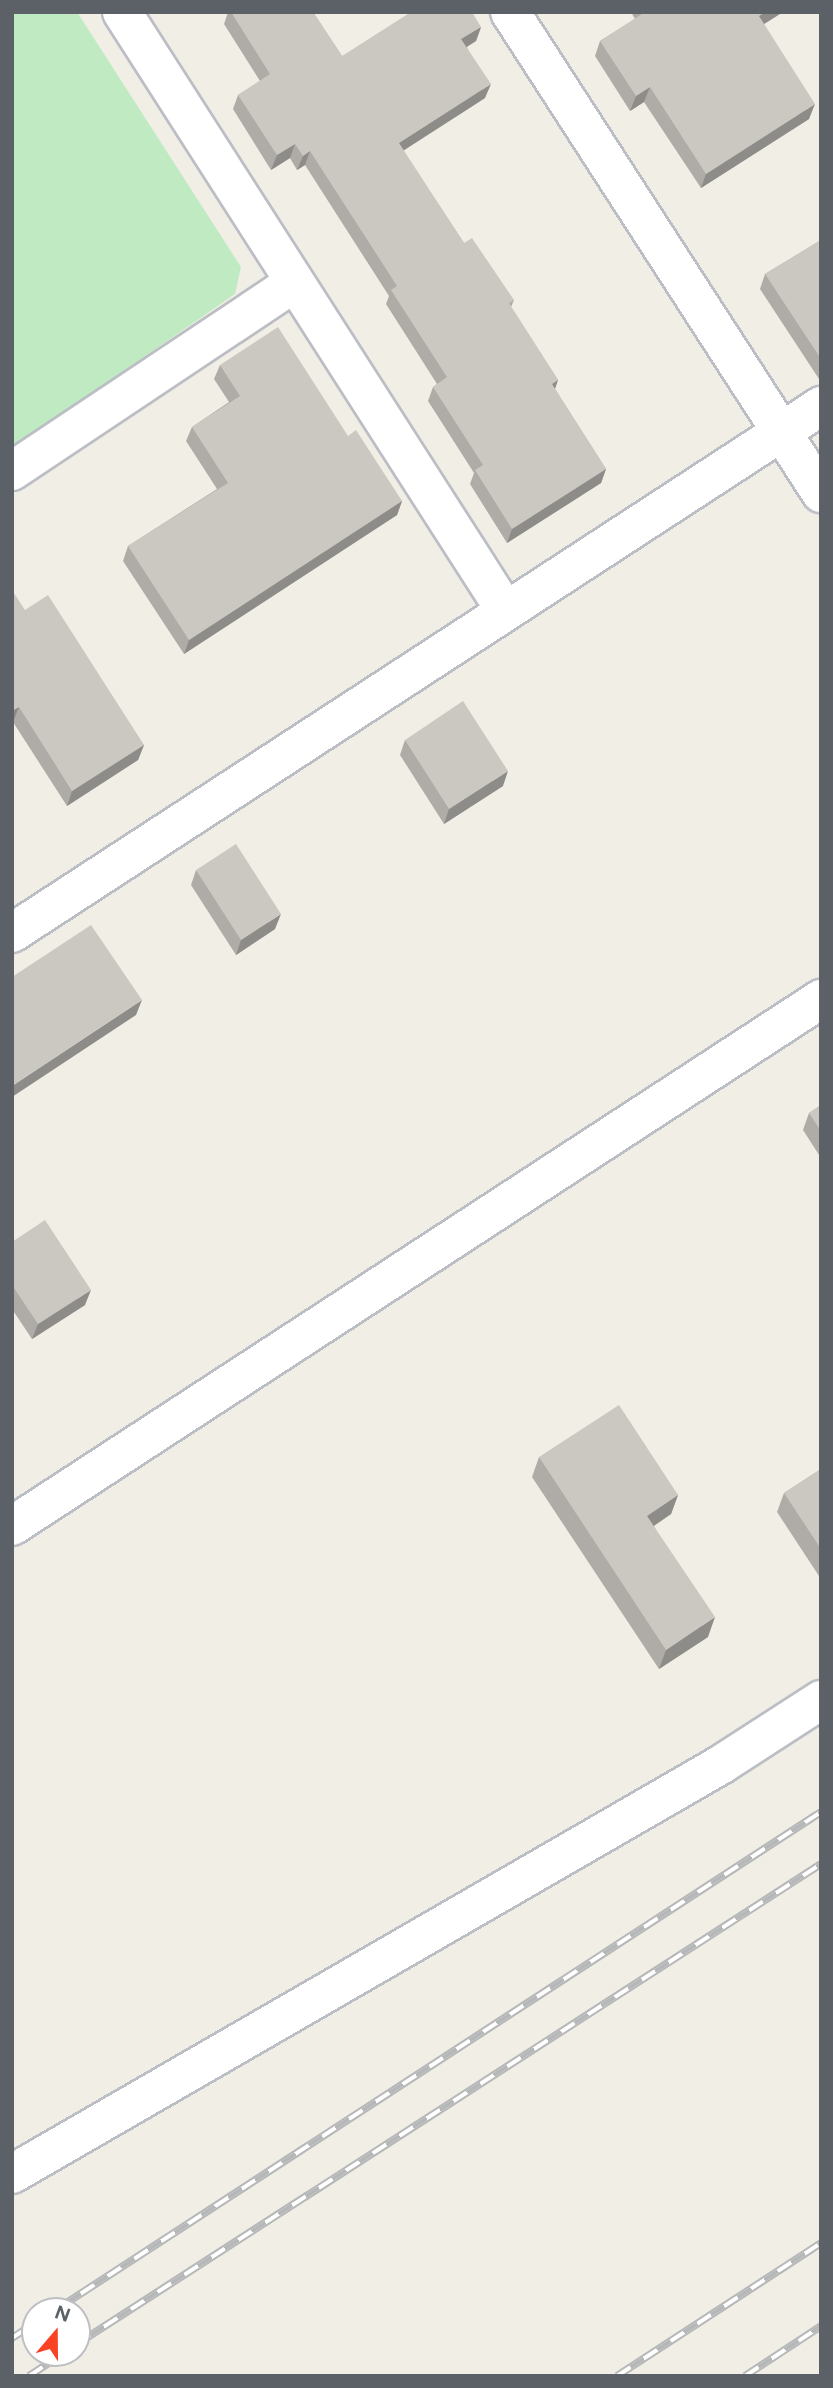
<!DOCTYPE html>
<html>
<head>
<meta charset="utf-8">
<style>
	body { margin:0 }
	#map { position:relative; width:833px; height:2388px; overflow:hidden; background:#f0eee5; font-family:Figtree,sans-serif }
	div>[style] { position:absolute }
	.green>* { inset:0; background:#bfeac2 }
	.roads { filter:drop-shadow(2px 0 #bcbec5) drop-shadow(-2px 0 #bcbec5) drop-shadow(0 2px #bcbec5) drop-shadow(0 -2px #bcbec5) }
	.street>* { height:38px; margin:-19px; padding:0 19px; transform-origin:19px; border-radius:19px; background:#fff }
	.secondary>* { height:38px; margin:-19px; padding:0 19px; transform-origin:19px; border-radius:19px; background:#fff }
	.rail>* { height:8px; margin-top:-4px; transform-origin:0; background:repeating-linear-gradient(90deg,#fff 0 16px,#b6b7b8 0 32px); box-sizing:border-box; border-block:2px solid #b6b7b8 }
	.wall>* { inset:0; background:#afaca7 }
	.shaded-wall>* { inset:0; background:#8e8c88 }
	.building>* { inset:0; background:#cbc8c2 }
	span { translate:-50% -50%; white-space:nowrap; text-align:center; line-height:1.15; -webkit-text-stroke:7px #fff; paint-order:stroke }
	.frame { position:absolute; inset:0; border:14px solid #5c6067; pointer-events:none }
	.north { position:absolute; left:21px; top:2297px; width:70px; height:70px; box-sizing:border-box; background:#fff; border:2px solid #bebfc2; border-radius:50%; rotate:20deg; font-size:19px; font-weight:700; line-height:28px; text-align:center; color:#5c6067 }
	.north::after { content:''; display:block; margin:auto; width:24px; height:32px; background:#f84223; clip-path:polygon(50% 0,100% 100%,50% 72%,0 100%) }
</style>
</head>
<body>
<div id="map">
	<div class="green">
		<i style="clip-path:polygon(12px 12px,77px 12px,241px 267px,235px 294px,12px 448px)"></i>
	</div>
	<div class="roads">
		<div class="street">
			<i style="left:122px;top:12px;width:710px;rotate:57.36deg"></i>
			<i style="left:510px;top:12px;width:573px;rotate:57.11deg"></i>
			<i style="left:12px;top:471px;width:339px;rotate:-33.7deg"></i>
			<i style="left:12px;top:933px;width:966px;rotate:-33.08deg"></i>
			<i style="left:12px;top:2174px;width:820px;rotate:-30deg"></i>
			<i style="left:722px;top:1764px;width:118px;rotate:-32.9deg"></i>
		</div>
		<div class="secondary">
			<i style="left:12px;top:1526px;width:966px;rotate:-33.08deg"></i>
		</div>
	</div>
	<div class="rail">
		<i style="left:54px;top:2311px;width:915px;rotate:-33.05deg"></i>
		<i style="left:12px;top:2338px;width:27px;rotate:-33deg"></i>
		<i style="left:77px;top:2344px;width:885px;rotate:-32.83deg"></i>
		<i style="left:29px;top:2376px;width:42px;rotate:-33.3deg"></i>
		<i style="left:617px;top:2376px;width:244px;rotate:-33.1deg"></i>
		<i style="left:745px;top:2376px;width:91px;rotate:-33.3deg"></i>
	</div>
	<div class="wall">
		<i style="clip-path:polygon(228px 12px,313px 12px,342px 56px,481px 27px,476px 41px,467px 47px,485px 98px,403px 151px,464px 243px,514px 300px,511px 307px,558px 380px,555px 389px,606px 469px,601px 483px,507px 543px,470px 484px,474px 473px,428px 401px,433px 387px,437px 384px,386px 304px,389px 296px,305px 165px,297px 170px,290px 158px,271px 170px,233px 109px,238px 95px,260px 81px,224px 24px)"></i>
		<i style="clip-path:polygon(631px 12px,783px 12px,764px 24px,809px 119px,701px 188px,644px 102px,630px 111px,595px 56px,600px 41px,635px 19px)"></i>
		<i style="clip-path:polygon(821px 240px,821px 382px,760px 289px,765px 274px)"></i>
		<i style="clip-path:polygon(220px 365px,348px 436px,402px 501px,397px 515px,184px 654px,123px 561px,128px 546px,217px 489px,186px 441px,192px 427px,229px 402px,214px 379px)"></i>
		<i style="clip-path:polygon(25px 610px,144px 745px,138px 760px,67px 806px,13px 722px)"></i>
		<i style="clip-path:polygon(405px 740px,503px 786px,444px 824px,400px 755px)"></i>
		<i style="clip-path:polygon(196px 870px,275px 929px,236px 955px,191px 885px)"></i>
		<i style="clip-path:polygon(821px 1105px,821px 1158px,803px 1130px,809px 1113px)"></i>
		<i style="clip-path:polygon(12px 1242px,85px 1305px,32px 1339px,12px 1309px)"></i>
		<i style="clip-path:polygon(539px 1457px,678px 1495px,671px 1514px,654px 1526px,708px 1637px,659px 1669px,532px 1477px)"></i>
		<i style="clip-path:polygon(821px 1469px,821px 1579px,777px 1512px,784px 1493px)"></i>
	</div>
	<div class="shaded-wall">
		<i style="clip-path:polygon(765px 12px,783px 12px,753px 31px,759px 16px)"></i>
		<i style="clip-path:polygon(481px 27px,476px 41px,456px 53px,461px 39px)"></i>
		<i style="clip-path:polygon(491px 84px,485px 98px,393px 157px,399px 143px)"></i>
		<i style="clip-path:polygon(650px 87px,644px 102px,630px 111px,636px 96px)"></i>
		<i style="clip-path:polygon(815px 104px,809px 119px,701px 188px,706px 174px)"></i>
		<i style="clip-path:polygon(295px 144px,290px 158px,271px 170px,277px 155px)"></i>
		<i style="clip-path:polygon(310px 151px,305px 165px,297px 170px,303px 156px)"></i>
		<i style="clip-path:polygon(558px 380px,553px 394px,552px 384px)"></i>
		<i style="clip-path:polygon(606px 469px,601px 483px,507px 543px,512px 529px)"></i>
		<i style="clip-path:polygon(402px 501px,397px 515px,184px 654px,189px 640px)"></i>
		<i style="clip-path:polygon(19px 707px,13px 722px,12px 722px,12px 711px)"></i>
		<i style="clip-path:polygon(144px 745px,138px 760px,67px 806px,72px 791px)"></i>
		<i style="clip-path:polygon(508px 771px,503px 786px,444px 824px,449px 809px)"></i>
		<i style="clip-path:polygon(281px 914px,275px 929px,236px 955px,241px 940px)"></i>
		<i style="clip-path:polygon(142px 1000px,136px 1015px,12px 1097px,12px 1086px)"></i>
		<i style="clip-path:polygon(91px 1290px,85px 1305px,32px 1339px,38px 1324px)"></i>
		<i style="clip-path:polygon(678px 1495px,671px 1514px,640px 1535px,647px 1516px)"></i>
		<i style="clip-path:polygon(715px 1617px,708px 1637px,659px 1669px,666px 1650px)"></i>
	</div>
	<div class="building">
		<i style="clip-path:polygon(231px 12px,313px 12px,342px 56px,411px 12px,472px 12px,481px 27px,461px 39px,491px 84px,399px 143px,464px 243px,472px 238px,514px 300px,509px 303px,558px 380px,552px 384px,606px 469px,512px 529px,475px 470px,483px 465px,433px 387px,447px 377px,391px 290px,397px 286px,310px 151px,303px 156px,295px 144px,277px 155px,238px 95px,270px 74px)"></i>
		<i style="clip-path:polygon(645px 12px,765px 12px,759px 16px,815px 104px,706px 174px,650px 87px,636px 96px,600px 41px)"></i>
		<i style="clip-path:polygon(821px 240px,821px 359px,765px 274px)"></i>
		<i style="clip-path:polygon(278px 327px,348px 436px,356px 430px,402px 501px,189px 640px,128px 546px,228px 483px,192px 427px,240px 396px,220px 365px)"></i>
		<i style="clip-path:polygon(12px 590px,25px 610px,48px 595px,144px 745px,72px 791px,19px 707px,12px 711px)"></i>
		<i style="clip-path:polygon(463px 701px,508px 771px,449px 809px,405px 740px)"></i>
		<i style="clip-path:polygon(236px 844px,281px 914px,241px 940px,196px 870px)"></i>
		<i style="clip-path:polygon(91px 925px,142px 1000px,12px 1086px,12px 977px)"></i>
		<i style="clip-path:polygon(821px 1105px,821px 1131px,809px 1113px)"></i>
		<i style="clip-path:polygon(45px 1220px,91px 1290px,38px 1324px,12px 1285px,12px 1242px)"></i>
		<i style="clip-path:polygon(619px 1405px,678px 1495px,647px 1516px,715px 1617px,666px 1650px,539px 1457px)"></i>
		<i style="clip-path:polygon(821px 1469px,821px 1549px,784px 1493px)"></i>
	</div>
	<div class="frame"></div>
	<div class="north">N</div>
</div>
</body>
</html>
